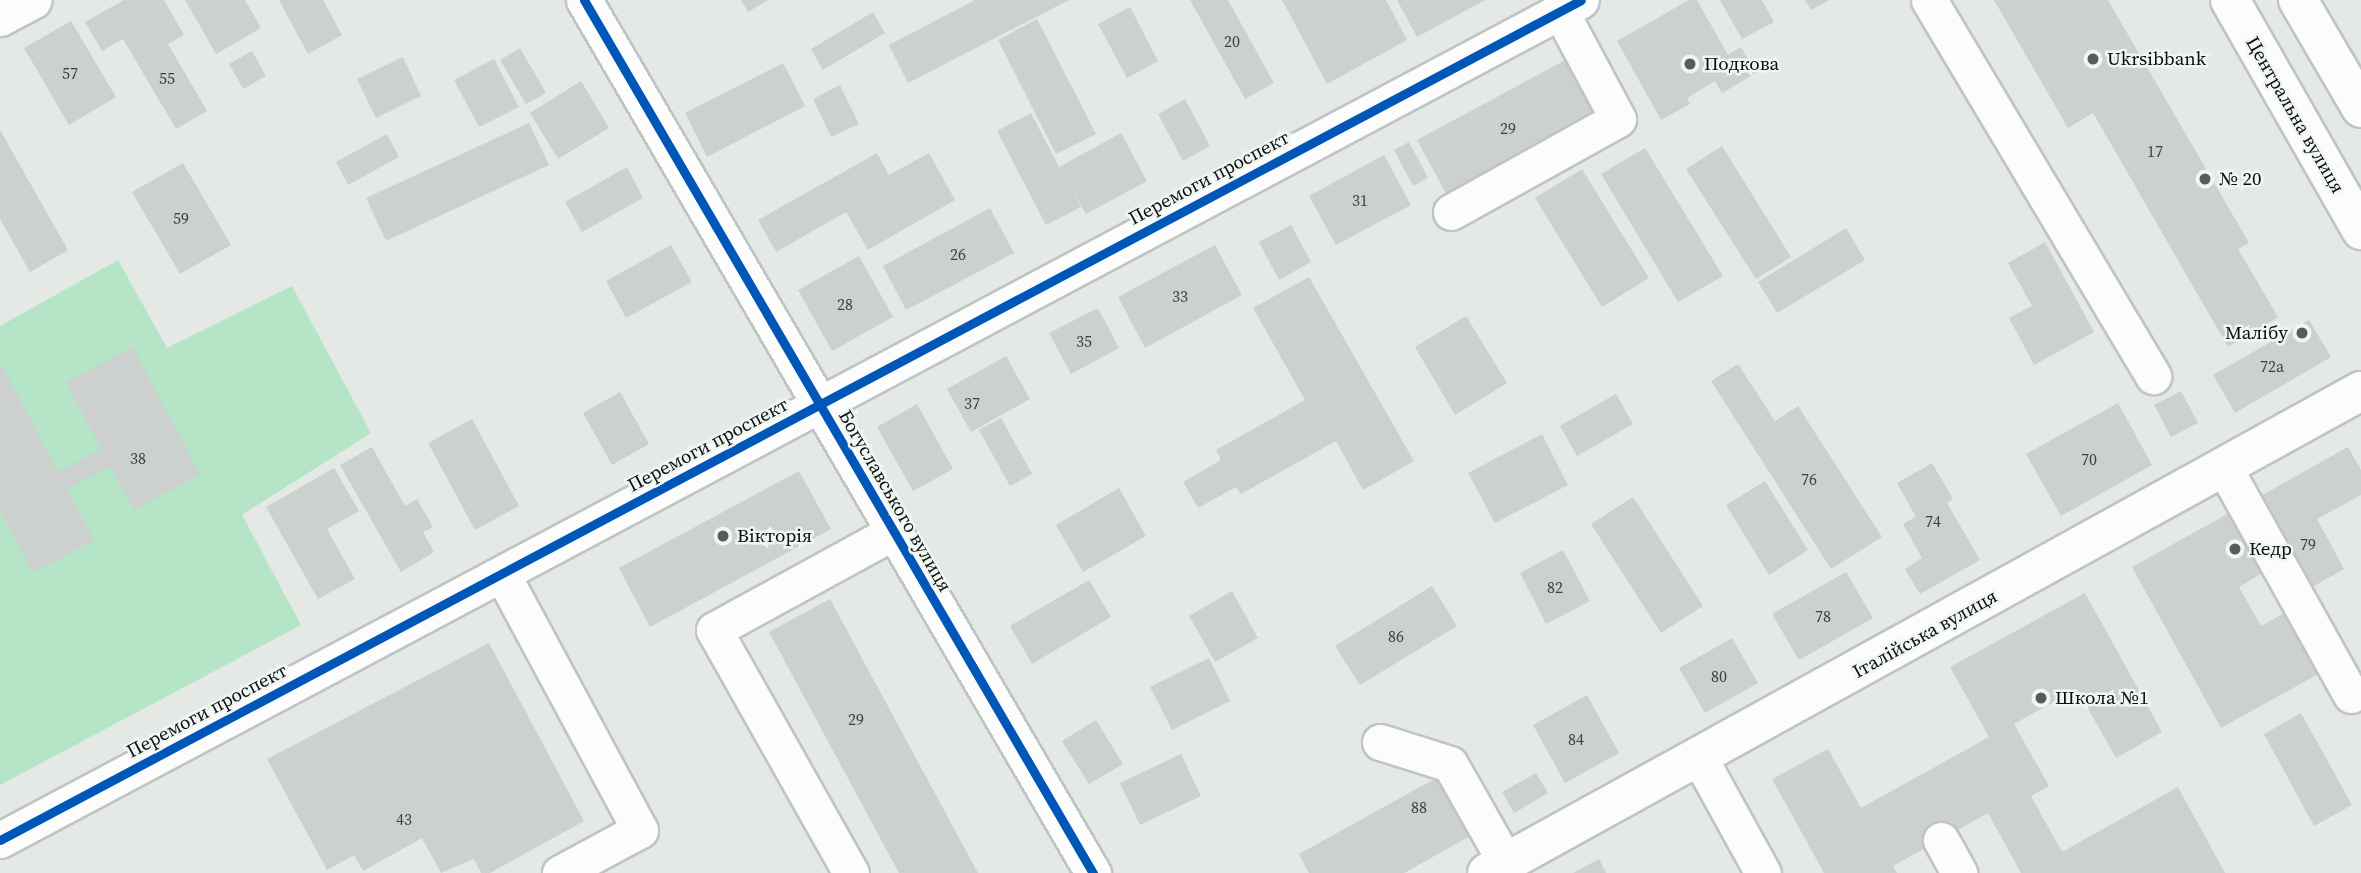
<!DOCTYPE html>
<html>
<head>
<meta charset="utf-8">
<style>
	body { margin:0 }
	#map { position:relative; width:2361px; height:873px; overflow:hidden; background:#e4e9e6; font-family:"Source Serif 4",serif }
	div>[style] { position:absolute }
	.green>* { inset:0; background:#b6e4c7 }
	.building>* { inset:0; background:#ccd0ce }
	.roads { filter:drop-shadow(2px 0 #c0c4c2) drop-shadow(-2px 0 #c0c4c2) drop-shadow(0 2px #c0c4c2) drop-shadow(0 -2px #c0c4c2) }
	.minor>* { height:35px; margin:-17.5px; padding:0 17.5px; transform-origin:17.5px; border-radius:17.5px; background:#fbfcfb }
	.major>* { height:38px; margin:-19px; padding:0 19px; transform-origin:19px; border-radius:19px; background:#fbfcfb }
	.cycleway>* { height:9px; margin:-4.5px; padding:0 4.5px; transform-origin:4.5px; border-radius:4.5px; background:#0057b8 }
	.dots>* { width:19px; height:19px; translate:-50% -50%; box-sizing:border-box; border:4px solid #f0f7f2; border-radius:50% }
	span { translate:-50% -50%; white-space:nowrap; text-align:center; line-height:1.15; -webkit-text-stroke:5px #f0f7f2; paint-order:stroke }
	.number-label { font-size:16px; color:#3d403e }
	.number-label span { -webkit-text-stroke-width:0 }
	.poi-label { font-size:19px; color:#0c0e0d }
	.left { translate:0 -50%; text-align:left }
	.right { translate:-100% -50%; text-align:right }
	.street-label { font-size:19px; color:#0c0e0d }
</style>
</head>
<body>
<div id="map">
	<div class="green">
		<i style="clip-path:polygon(118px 260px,167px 348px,292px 286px,371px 433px,242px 515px,301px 625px,0 785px,0 326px)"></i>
	</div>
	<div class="building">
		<i style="clip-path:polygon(124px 0,164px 0,184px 35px,168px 44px,207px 111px,176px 129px,123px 39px,102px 51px,85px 22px)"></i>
		<i style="clip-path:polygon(185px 0,245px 0,261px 28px,216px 54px)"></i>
		<i style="clip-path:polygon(279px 0,323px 0,342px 35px,308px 54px)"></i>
		<i style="clip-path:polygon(741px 0,768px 0,748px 12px)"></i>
		<i style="clip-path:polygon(975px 0,1069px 0,908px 83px,889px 45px)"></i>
		<i style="clip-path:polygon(1190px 0,1228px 0,1274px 83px,1245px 99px)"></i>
		<i style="clip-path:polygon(1282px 0,1386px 0,1407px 40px,1327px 84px)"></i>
		<i style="clip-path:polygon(1397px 0,1485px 0,1417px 37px)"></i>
		<i style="clip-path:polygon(1689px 0,1697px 0,1728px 55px,1741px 47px,1756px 73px,1722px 93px,1715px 81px,1687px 98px,1690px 104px,1661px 120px,1617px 41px)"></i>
		<i style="clip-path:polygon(1720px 0,1762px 0,1774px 22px,1742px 39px)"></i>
		<i style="clip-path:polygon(1805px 0,1829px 0,1811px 10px)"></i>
		<i style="clip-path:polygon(1994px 0,2108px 0,2249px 243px,2238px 249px,2278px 317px,2228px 347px,2093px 113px,2068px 128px)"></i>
		<i style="clip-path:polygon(1130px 7px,1158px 61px,1127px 78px,1098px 24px)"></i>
		<i style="clip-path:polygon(873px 12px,885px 33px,823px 70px,811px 49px)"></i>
		<i style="clip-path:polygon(1037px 19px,1096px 134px,1056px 154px,998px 40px)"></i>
		<i style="clip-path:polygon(71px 21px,116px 97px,69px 125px,24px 48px)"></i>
		<i style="clip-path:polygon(520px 48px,546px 93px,526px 104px,500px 60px)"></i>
		<i style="clip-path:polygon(252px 51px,266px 76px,243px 89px,229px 64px)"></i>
		<i style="clip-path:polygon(403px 57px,421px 96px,376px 118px,357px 79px)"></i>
		<i style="clip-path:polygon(1569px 58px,1600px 115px,1448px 197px,1417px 140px)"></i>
		<i style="clip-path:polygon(494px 59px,519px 107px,479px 127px,454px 80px)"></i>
		<i style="clip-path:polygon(783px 63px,805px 106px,707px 157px,685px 113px)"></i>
		<i style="clip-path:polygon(581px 81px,609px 128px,558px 159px,530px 113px)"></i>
		<i style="clip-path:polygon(840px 85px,859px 124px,831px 137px,813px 99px)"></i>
		<i style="clip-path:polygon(1185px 99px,1210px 146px,1183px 161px,1158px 114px)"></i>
		<i style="clip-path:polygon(1031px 113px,1059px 167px,1121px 133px,1147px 181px,1086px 214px,1072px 189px,1081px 207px,1046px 225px,997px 131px)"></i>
		<i style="clip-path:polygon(529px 123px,549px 165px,386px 241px,366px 198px)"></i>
		<i style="clip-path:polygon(0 130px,68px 250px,30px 272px,0 219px)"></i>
		<i style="clip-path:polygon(387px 134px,399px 157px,348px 185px,336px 162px)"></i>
		<i style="clip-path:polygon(1409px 142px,1428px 178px,1413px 186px,1394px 150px)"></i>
		<i style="clip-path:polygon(1722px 146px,1791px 257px,1756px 279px,1686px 169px)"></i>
		<i style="clip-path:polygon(1645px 148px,1723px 276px,1678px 302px,1601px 174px)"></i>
		<i style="clip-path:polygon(877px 153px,889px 175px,929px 153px,955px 200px,868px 250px,846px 212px,776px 252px,758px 220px)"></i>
		<i style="clip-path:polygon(1384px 155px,1411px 205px,1336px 245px,1309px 196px)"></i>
		<i style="clip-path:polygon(183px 163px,231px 245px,180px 274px,132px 192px)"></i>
		<i style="clip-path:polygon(627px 167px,643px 198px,582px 232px,565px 202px)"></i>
		<i style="clip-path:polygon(1582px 169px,1649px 278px,1602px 307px,1535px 198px)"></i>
		<i style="clip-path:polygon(990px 208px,1014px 253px,906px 310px,883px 266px)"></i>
		<i style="clip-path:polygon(1291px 225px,1311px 262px,1279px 280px,1259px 242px)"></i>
		<i style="clip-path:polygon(1846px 228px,1865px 260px,1777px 313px,1758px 282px)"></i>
		<i style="clip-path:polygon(2045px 242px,2094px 332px,2034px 365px,2009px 318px,2032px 306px,2008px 263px)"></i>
		<i style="clip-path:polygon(671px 245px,692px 282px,626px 318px,606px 281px)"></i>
		<i style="clip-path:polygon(1215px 245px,1242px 295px,1145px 348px,1118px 297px)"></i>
		<i style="clip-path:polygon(859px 256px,893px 317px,832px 351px,798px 290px)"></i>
		<i style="clip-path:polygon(1309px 277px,1414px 461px,1363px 490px,1336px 441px,1241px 494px,1236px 487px,1198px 508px,1183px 482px,1221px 460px,1216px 450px,1305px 400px,1253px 308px)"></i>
		<i style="clip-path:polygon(1098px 308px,1119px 348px,1071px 374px,1049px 333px)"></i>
		<i style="clip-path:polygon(1466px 316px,1507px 383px,1455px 415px,1415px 347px)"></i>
		<i style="clip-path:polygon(2309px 320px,2331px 357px,2235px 413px,2213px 375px)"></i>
		<i style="clip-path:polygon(133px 347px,200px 475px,134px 510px,110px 466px,67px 489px,94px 540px,33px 573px,0 510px,0 362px,58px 472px,101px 449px,66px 382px)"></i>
		<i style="clip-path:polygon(1006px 356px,1030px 399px,971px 432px,947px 389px)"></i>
		<i style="clip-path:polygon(1738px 364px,1775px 421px,1798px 406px,1882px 537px,1831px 569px,1711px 381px)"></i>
		<i style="clip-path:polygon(2181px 391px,2198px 423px,2171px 437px,2154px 405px)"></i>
		<i style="clip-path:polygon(620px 392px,649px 444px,612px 465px,583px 413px)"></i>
		<i style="clip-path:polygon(1616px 394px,1633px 424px,1577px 456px,1560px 426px)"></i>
		<i style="clip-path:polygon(2118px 403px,2152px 465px,2061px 516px,2026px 454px)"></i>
		<i style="clip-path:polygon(917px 404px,953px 469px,913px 491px,877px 427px)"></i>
		<i style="clip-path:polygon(1001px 418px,1032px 474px,1010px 486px,979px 430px)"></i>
		<i style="clip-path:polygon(472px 419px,519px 506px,475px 530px,428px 443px)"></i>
		<i style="clip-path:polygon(1542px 434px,1568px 485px,1495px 523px,1468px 473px)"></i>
		<i style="clip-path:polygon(372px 447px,405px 506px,417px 499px,433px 527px,423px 532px,434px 552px,401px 572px,340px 465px)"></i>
		<i style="clip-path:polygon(2348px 447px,2361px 470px,2361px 495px,2317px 519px,2344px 569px,2309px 589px,2259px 497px)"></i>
		<i style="clip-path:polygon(1932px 463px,1953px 499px,1947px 503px,1980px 560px,1920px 594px,1905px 569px,1922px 558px,1903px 524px,1916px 517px,1897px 483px)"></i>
		<i style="clip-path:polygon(334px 468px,359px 511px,327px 529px,355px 579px,318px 599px,266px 507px)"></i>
		<i style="clip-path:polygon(799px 471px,831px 529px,650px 627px,619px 568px)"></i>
		<i style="clip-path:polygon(1765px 481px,1808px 550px,1769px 575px,1726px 505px)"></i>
		<i style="clip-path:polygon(1119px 488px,1146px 536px,1083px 572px,1056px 525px)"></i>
		<i style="clip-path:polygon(1633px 497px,1703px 606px,1661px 633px,1591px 524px)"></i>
		<i style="clip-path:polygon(2231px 512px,2264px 572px,2239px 587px,2261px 626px,2286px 612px,2320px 673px,2221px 728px,2132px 567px)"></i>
		<i style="clip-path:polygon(1563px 550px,1590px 601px,1546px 624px,1520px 573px)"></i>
		<i style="clip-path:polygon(1846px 572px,1873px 618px,1799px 660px,1772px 614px)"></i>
		<i style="clip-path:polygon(1089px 580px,1111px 617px,1032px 664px,1010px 626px)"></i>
		<i style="clip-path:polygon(1432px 586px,1457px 626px,1360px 685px,1335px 646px)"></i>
		<i style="clip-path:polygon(1232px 591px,1258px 638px,1215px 662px,1189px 616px)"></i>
		<i style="clip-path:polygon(2085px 593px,2162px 732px,2116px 758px,2077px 689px,2014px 724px,2049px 786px,2031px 796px,2062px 852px,2178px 787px,2225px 873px,2021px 873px,1988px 813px,1893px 866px,1897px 873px,1824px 873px,1772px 779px,1828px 749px,1861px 808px,1989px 737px,1950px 667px)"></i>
		<i style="clip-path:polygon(830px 599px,978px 873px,899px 873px,769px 632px)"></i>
		<i style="clip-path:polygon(1732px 638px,1758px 683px,1705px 713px,1679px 668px)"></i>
		<i style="clip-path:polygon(489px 643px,584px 821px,490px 873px,481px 873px,474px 859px,441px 873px,422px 838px,363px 871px,354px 855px,327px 870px,267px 759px)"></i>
		<i style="clip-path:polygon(1209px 658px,1230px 701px,1172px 730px,1150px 687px)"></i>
		<i style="clip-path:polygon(1587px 695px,1619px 753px,1565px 783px,1533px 725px)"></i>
		<i style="clip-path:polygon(2301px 713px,2352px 805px,2314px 826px,2264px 734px)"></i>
		<i style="clip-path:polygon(1096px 720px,1123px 764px,1089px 784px,1062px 741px)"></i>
		<i style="clip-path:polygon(1181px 754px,1201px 796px,1140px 825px,1120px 783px)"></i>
		<i style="clip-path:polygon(1536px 773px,1548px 793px,1514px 813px,1502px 792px)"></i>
		<i style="clip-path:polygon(1438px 777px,1470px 836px,1404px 873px,1309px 873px,1299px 854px)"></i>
		<i style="clip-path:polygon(1599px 859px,1606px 873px,1573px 873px)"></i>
	</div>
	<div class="roads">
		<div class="minor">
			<i style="left:584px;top:0;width:1011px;rotate:59.76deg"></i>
			<i style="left:1929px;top:0;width:438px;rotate:59.2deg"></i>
			<i style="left:0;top:18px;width:38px;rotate:-28deg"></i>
			<i style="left:1451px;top:212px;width:191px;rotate:-29.1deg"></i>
			<i style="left:1618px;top:119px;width:123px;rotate:-118.2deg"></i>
			<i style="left:2224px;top:467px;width:261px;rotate:60.9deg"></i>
			<i style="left:502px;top:574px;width:291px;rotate:61.7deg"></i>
			<i style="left:640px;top:830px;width:91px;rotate:151.7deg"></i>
			<i style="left:1380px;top:742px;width:73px;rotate:17.4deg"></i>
			<i style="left:1450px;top:764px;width:114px;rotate:60.5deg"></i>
			<i style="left:1700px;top:759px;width:130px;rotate:61.1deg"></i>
			<i style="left:0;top:840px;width:1790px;rotate:-27.98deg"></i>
			<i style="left:1941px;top:840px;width:38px;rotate:61deg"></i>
			<i style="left:851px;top:873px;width:279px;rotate:-119.4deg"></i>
			<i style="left:714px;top:630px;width:204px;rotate:-28.7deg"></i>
		</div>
		<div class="major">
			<i style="left:2230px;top:0;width:265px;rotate:60.3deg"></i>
			<i style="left:2298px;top:0;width:125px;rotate:59.7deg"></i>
			<i style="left:1487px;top:873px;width:998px;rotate:-28.88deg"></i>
		</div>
	</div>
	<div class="cycleway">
		<i style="left:584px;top:0;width:1011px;rotate:59.76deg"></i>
		<i style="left:0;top:840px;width:1790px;rotate:-27.98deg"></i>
	</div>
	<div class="dots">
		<i style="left:2093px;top:59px;background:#585b59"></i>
		<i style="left:1690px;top:64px;background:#585b59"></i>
		<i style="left:2205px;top:179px;background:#585b59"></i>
		<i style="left:2302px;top:333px;background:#585b59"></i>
		<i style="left:723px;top:536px;background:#585b59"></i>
		<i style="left:2235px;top:549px;background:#585b59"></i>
		<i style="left:2041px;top:698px;background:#585b59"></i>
	</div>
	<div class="number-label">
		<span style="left:1232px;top:41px">20</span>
		<span style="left:70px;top:73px">57</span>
		<span style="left:167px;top:78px">55</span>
		<span style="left:1508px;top:128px">29</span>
		<span style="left:2155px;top:151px">17</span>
		<span style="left:1360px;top:200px">31</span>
		<span style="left:181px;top:218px">59</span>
		<span style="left:958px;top:254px">26</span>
		<span style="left:1180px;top:296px">33</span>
		<span style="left:845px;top:304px">28</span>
		<span style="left:1084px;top:341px">35</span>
		<span style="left:2272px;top:366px">72а</span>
		<span style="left:972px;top:403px">37</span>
		<span style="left:138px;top:458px">38</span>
		<span style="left:2089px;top:459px">70</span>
		<span style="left:1809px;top:479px">76</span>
		<span style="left:1933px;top:521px">74</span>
		<span style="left:2308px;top:544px">79</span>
		<span style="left:1555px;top:587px">82</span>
		<span style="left:1823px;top:616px">78</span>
		<span style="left:1396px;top:636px">86</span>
		<span style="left:1719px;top:676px">80</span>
		<span style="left:856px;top:719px">29</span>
		<span style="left:1576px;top:739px">84</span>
		<span style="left:1419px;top:807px">88</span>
		<span style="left:404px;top:819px">43</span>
	</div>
	<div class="poi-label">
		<span class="left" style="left:2107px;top:59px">Ukrsibbank</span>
		<span class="left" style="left:1704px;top:64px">Подкова</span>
		<span class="left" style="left:2219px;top:179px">№ 20</span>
		<span class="right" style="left:2288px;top:333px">Малібу</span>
		<span class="left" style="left:737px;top:536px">Вікторія</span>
		<span class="left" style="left:2249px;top:549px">Кедр</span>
		<span class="left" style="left:2055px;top:698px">Школа №1</span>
	</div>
	<div class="street-label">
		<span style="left:2295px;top:115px;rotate:60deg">Центральна вулиця</span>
		<span style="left:1209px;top:178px;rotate:-28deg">Перемоги проспект</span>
		<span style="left:708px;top:445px;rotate:-28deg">Перемоги проспект</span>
		<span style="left:895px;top:501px;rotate:60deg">Богуславського вулиця</span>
		<span style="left:1925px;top:634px;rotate:-29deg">Італійська вулиця</span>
		<span style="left:207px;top:711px;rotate:-28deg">Перемоги проспект</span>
	</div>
</div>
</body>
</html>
